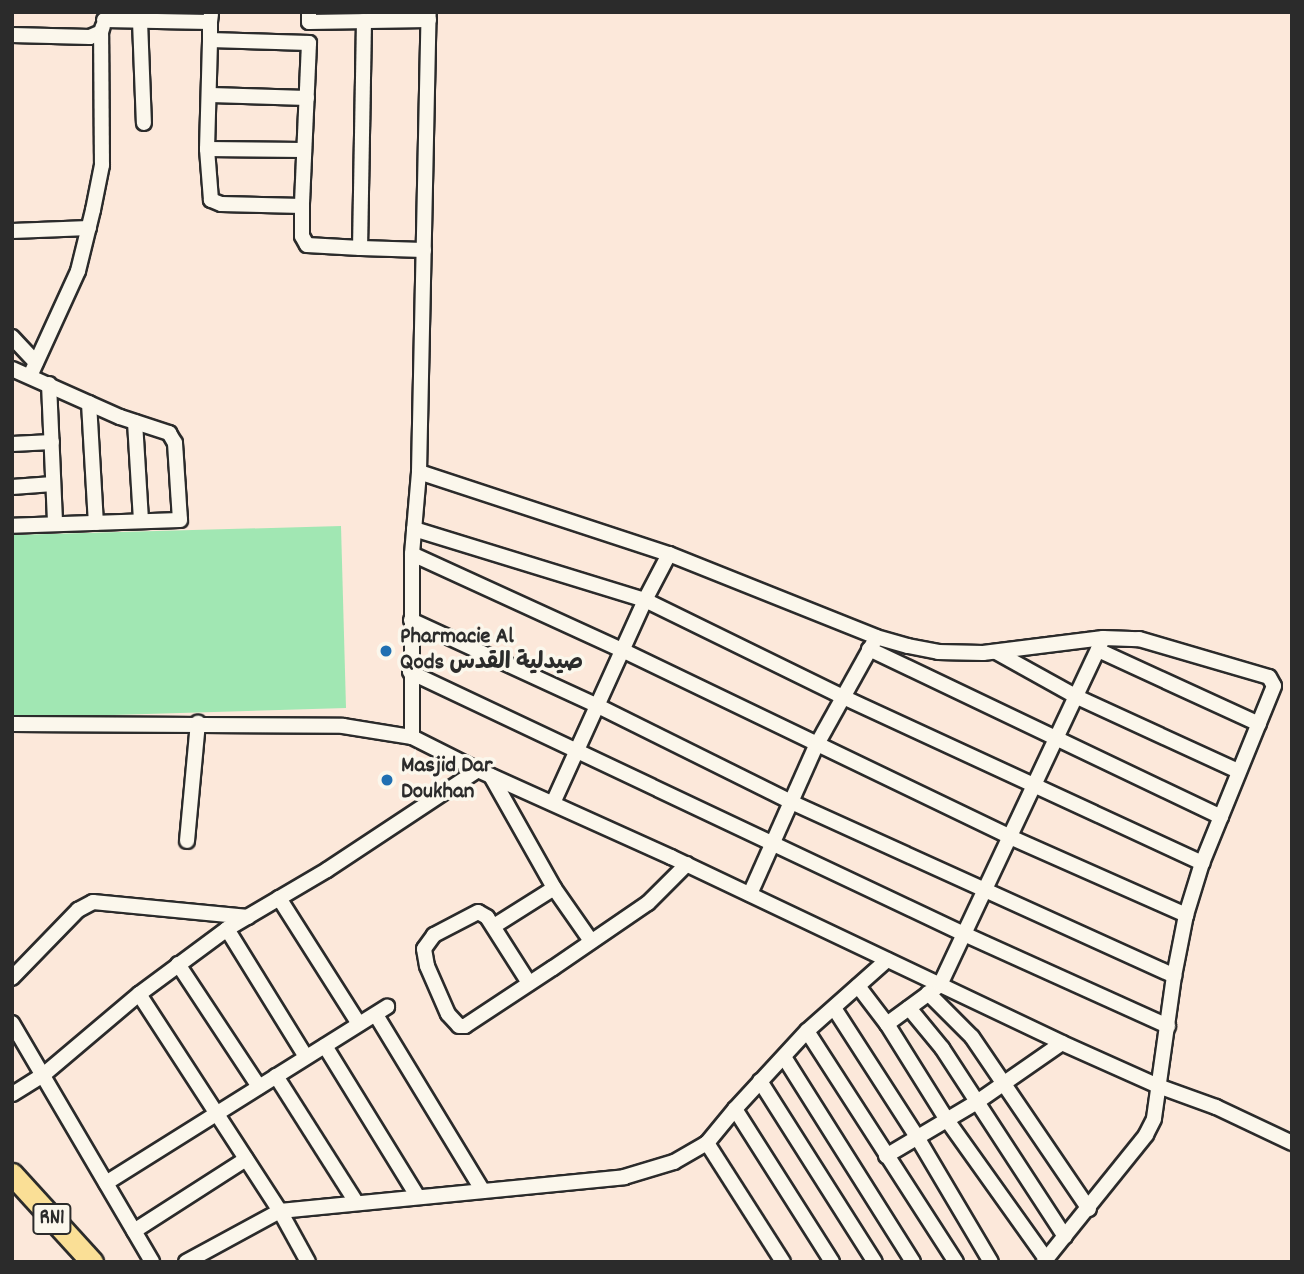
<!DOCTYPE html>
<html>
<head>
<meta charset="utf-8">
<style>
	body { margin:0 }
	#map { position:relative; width:1304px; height:1274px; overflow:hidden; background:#fce8da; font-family:Dekko,"Playpen Sans Arabic",sans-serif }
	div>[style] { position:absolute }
	.green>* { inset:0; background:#a1e7b3 }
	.roads { filter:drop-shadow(2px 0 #2b2b2b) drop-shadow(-2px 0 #2b2b2b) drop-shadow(0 2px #2b2b2b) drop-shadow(0 -2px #2b2b2b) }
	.minor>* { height:14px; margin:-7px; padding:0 7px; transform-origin:7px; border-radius:7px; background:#fbf7ec }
	.primary>* { height:21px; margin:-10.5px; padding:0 10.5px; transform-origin:10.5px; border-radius:10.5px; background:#fadf96 }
	.dots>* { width:19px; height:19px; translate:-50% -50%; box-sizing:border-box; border:4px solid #fbf7ec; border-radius:50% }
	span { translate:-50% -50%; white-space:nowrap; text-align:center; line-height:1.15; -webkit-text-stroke:7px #fbf7ec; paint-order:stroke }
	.shield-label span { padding:2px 5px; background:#fbf7ec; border:2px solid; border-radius:5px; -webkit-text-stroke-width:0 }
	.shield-label { font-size:21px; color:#2b2b2b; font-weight:700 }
	.poi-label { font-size:23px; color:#2b2b2b; font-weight:700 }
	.left { translate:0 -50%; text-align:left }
	.frame { position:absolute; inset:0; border:14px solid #2b2b2b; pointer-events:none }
</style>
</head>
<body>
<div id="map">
	<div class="green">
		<i style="clip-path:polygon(341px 526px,346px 708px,12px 718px,12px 535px)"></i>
	</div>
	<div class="roads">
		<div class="minor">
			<i style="left:309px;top:12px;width:10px;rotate:90deg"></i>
			<i style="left:309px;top:22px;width:120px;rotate:-1deg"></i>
			<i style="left:104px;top:20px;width:106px;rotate:1.1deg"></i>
			<i style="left:210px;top:22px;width:8px;rotate:-83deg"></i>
			<i style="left:140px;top:21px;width:102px;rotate:87.8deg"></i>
			<i style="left:364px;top:21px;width:227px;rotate:91deg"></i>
			<i style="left:360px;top:248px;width:64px;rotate:1.8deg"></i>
			<i style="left:210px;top:22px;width:18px;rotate:90deg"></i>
			<i style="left:210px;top:40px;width:99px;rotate:1.7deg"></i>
			<i style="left:309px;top:43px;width:163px;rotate:92.5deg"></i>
			<i style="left:302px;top:206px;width:81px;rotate:-178.6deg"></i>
			<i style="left:221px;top:204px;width:11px;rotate:-158deg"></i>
			<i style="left:211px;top:200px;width:51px;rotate:-94.5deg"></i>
			<i style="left:207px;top:149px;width:96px;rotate:0.6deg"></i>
			<i style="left:12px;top:35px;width:78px;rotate:1.5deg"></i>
			<i style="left:90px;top:37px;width:12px;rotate:-24deg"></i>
			<i style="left:101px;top:32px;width:6px;rotate:-72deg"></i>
			<i style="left:211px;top:95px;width:96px;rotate:1.8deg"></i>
			<i style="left:207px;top:149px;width:109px;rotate:-88.4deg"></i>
			<i style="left:302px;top:206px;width:30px;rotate:90deg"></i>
			<i style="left:302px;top:236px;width:10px;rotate:61deg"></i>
			<i style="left:307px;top:245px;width:53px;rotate:3.2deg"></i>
			<i style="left:12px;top:231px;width:77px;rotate:-2.2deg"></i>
			<i style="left:12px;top:337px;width:35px;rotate:47deg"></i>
			<i style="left:12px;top:369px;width:118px;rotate:24deg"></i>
			<i style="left:120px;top:417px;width:52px;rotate:18.1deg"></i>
			<i style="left:169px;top:433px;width:12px;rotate:59deg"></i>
			<i style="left:175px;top:443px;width:77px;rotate:86.3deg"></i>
			<i style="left:180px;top:520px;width:168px;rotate:178deg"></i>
			<i style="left:30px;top:376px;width:115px;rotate:-65.4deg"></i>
			<i style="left:78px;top:271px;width:63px;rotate:-76.2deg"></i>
			<i style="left:93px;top:210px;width:46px;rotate:-78.7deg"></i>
			<i style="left:102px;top:165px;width:133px;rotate:-90.4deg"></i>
			<i style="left:49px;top:384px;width:140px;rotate:87.5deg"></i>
			<i style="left:89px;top:403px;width:120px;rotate:86.7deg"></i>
			<i style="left:135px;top:422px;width:99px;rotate:86.5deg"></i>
			<i style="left:12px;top:444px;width:40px;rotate:-2.9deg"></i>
			<i style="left:419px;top:472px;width:263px;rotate:18.2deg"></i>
			<i style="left:669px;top:554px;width:223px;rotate:21.8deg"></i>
			<i style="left:876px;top:637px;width:33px;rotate:16deg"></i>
			<i style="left:908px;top:646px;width:31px;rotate:11deg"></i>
			<i style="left:938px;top:652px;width:45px;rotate:1.3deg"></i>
			<i style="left:983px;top:653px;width:121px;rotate:-7.1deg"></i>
			<i style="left:1103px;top:638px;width:36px;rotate:2deg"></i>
			<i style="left:1139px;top:639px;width:135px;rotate:16.3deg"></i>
			<i style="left:1269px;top:677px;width:10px;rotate:61deg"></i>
			<i style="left:1274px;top:686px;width:191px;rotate:112.1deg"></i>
			<i style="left:1202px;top:863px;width:54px;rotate:107.1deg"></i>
			<i style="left:12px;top:487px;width:41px;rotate:-4.2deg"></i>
			<i style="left:414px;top:529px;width:242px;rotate:17.1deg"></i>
			<i style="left:645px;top:600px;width:220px;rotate:26.1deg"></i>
			<i style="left:843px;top:697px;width:396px;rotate:24.8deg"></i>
			<i style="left:412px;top:554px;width:231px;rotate:24.6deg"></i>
			<i style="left:622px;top:650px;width:431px;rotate:25.7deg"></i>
			<i style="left:1010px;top:837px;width:193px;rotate:23.9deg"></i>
			<i style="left:1186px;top:915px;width:62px;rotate:101.1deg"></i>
			<i style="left:1174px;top:976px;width:144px;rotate:98deg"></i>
			<i style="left:1154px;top:1119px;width:18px;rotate:117deg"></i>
			<i style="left:1146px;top:1135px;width:163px;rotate:128.8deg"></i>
			<i style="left:411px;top:620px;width:204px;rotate:24.7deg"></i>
			<i style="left:596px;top:705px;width:218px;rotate:26.4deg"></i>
			<i style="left:791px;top:802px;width:421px;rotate:24.4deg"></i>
			<i style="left:869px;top:649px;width:390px;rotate:25.5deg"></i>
			<i style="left:1098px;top:650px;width:177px;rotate:24.7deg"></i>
			<i style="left:996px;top:652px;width:93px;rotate:29.1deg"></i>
			<i style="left:1077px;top:697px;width:177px;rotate:24.7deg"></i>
			<i style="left:410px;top:672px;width:613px;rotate:25.31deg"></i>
			<i style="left:964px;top:934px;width:224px;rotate:24.3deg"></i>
			<i style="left:12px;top:724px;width:331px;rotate:0.3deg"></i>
			<i style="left:343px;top:726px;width:70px;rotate:9.1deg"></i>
			<i style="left:412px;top:737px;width:74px;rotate:26.6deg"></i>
			<i style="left:478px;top:770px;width:181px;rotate:146.5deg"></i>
			<i style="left:327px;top:870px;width:116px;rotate:149.5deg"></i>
			<i style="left:227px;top:929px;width:109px;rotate:143.5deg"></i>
			<i style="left:139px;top:994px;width:126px;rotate:139.8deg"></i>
			<i style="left:43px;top:1075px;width:36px;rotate:148deg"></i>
			<i style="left:412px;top:737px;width:183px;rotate:-90deg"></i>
			<i style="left:412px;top:554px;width:82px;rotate:-85.1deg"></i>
			<i style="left:419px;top:472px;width:460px;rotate:-88.8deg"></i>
			<i style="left:478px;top:770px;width:212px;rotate:24.3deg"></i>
			<i style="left:671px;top:857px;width:433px;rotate:25.4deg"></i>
			<i style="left:1062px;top:1043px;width:105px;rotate:24.1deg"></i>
			<i style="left:1158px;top:1086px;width:62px;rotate:19.9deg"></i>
			<i style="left:1216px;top:1107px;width:84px;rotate:25.3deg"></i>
			<i style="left:491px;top:776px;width:129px;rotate:60.6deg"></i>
			<i style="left:554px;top:888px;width:65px;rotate:55.1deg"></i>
			<i style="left:553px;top:803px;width:223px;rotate:-65.6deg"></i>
			<i style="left:645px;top:600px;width:52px;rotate:-62.4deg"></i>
			<i style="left:187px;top:841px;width:119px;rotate:-84.7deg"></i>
			<i style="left:750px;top:894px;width:162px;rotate:-66deg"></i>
			<i style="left:816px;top:746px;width:119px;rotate:-60.9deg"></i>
			<i style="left:279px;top:898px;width:149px;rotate:57.6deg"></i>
			<i style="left:494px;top:926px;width:71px;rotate:-32.3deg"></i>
			<i style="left:227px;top:929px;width:150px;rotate:58.3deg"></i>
			<i style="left:178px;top:964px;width:147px;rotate:56.6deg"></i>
			<i style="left:12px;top:978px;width:95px;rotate:-45.9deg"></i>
			<i style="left:78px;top:910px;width:17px;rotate:-28deg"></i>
			<i style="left:93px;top:902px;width:156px;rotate:5.5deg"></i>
			<i style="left:529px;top:983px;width:78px;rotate:-122.5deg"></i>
			<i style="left:487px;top:917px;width:10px;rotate:-151deg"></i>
			<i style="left:478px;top:912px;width:50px;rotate:152.4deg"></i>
			<i style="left:434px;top:935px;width:17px;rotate:126deg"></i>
			<i style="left:424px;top:949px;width:17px;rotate:80deg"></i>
			<i style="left:427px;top:966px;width:52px;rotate:66.4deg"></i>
			<i style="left:448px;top:1014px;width:16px;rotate:47deg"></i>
			<i style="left:459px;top:1026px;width:6px"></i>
			<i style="left:465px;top:1026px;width:105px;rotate:-33.4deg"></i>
			<i style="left:553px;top:968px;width:115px;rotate:-34.4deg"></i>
			<i style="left:648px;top:903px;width:55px;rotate:-45deg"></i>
			<i style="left:858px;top:986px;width:48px;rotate:52.7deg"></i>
			<i style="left:887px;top:1024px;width:113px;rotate:58deg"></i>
			<i style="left:947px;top:1120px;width:171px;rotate:54.5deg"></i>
			<i style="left:928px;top:993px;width:62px;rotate:45deg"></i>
			<i style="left:972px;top:1037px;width:208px;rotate:55.8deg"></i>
			<i style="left:139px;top:994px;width:259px;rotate:57deg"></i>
			<i style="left:280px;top:1211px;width:58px;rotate:61.2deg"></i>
			<i style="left:834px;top:1008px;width:153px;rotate:57.2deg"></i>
			<i style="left:917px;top:1137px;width:145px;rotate:59.4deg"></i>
			<i style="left:909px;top:1008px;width:52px;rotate:50.5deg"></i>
			<i style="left:942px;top:1048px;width:225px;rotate:56.9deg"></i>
			<i style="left:376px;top:1015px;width:206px;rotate:58.7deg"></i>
			<i style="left:12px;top:1023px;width:277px;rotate:59.6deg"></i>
			<i style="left:887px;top:1024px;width:66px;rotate:-36.3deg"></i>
			<i style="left:940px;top:985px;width:383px;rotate:-64.8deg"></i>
			<i style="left:807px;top:1031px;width:275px;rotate:57.2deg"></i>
			<i style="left:325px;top:1046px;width:177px;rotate:58.4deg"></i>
			<i style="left:784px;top:1057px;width:242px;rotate:57.8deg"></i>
			<i style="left:276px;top:1076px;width:149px;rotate:57.6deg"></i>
			<i style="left:760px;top:1081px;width:214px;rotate:57.6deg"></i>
			<i style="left:735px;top:1109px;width:181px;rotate:57.6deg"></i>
			<i style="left:707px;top:1143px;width:44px;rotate:-50.5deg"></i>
			<i style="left:735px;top:1109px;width:106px;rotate:-47.3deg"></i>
			<i style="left:807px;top:1031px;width:107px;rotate:-41.6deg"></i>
			<i style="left:886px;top:1156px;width:106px;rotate:-30.7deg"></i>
			<i style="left:977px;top:1102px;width:103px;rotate:-34.8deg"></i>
			<i style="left:106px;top:1183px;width:332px;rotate:-32.1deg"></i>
			<i style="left:134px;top:1231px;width:133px;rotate:-32.7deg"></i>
			<i style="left:186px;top:1262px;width:107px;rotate:-28.5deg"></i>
			<i style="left:280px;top:1211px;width:346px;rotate:-5.6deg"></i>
			<i style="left:624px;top:1177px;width:52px;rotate:-16.7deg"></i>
			<i style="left:674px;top:1162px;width:38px;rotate:-30deg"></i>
			<i style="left:707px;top:1143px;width:141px;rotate:57.4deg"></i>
		</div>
		<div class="primary">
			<i style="left:12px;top:1174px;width:119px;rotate:47.7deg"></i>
		</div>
	</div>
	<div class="dots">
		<i style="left:386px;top:651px;background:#1f6fb2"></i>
		<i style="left:387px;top:780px;background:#1f6fb2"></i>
	</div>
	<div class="shield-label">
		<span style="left:52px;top:1219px">RN1</span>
	</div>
	<div class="poi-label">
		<span class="left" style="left:400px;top:651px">Pharmacie Al<br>Qods صيدلية القدس</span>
		<span class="left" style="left:401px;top:780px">Masjid Dar<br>Doukhan</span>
	</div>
	<div class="frame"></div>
</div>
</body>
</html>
